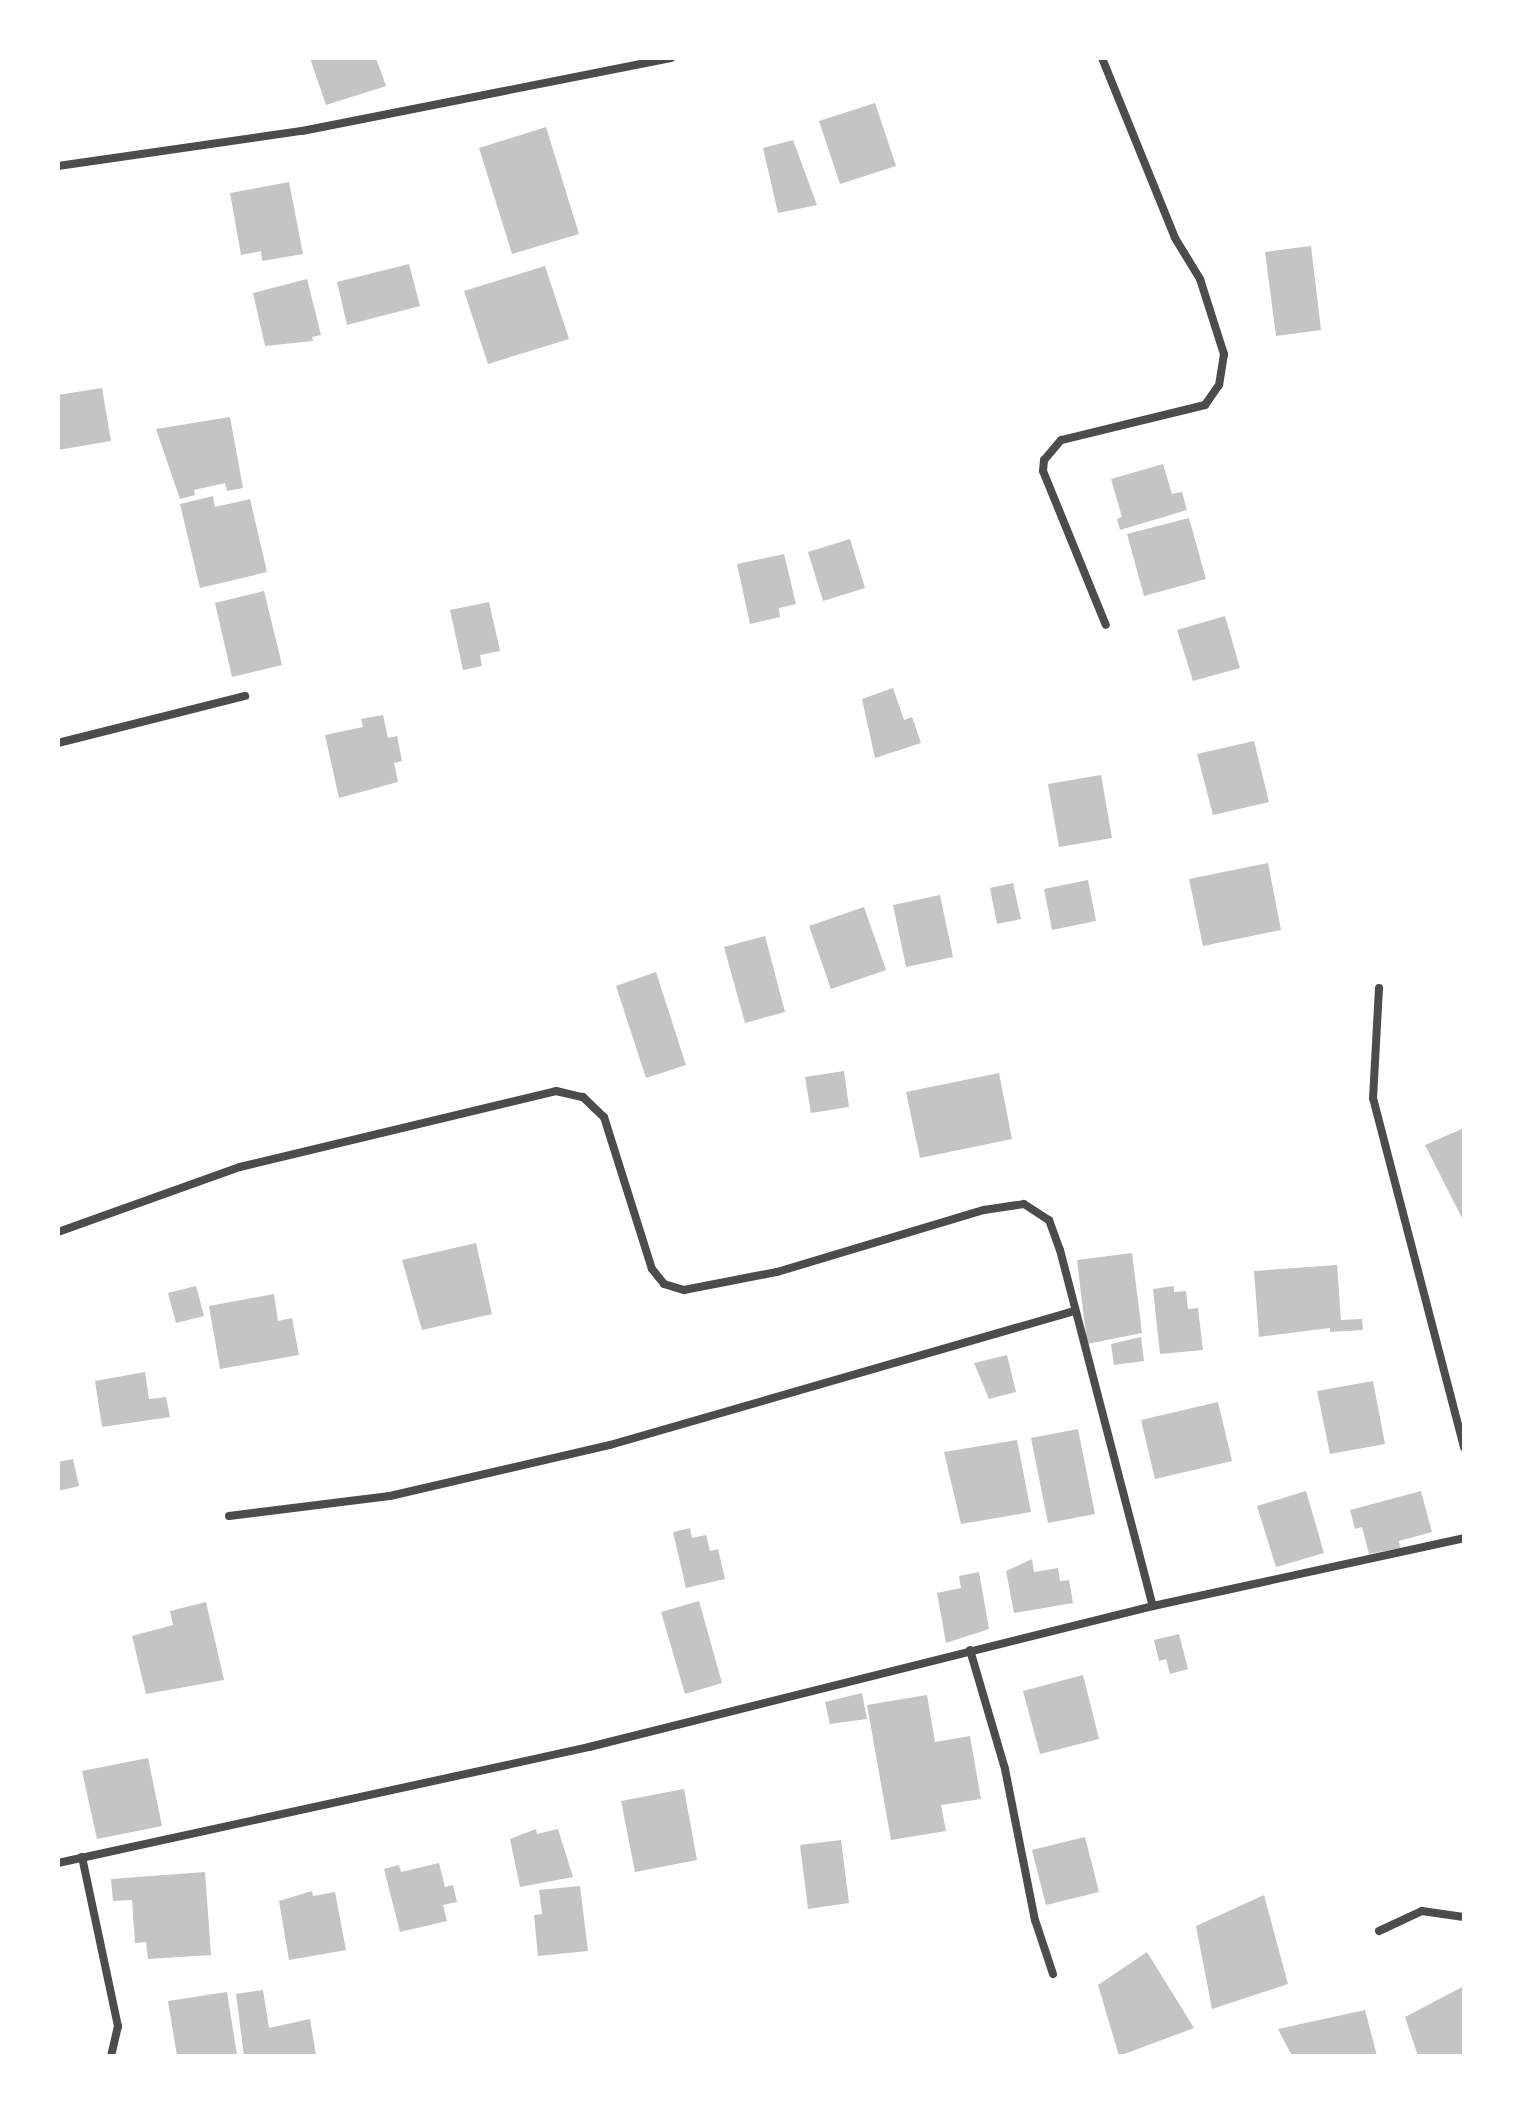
<!DOCTYPE html>
<html>
<head>
<meta charset="utf-8">
<style>
	body { margin:0 }
	#map { position:relative; width:1522px; height:2114px; overflow:hidden; background:#fff; font-family:Mulish,sans-serif }
	div>[style] { position:absolute }
	.building>* { inset:0; background:#c4c4c4 }
	.minor>* { height:8px; margin:-4px; padding:0 4px; transform-origin:4px; border-radius:4px; background:#4c4c4c }
	span { translate:-50% -50%; white-space:nowrap; text-align:center; line-height:1.15; -webkit-text-stroke:6px #fff; paint-order:stroke }
	.frame { position:absolute; inset:0; border:60px solid #fff; pointer-events:none }
</style>
</head>
<body>
<div id="map">
	<div class="building">
		<i style="clip-path:polygon(310px 58px,376px 58px,386px 86px,326px 105px)"></i>
		<i style="clip-path:polygon(875px 103px,896px 166px,840px 184px,819px 121px)"></i>
		<i style="clip-path:polygon(546px 127px,579px 234px,512px 254px,479px 148px)"></i>
		<i style="clip-path:polygon(793px 140px,817px 205px,778px 213px,763px 148px)"></i>
		<i style="clip-path:polygon(289px 182px,303px 254px,262px 261px,261px 251px,241px 255px,230px 193px)"></i>
		<i style="clip-path:polygon(1311px 246px,1321px 330px,1276px 336px,1265px 252px)"></i>
		<i style="clip-path:polygon(409px 264px,420px 306px,347px 325px,337px 282px)"></i>
		<i style="clip-path:polygon(545px 266px,569px 339px,488px 364px,464px 291px)"></i>
		<i style="clip-path:polygon(307px 279px,321px 335px,312px 337px,313px 341px,265px 346px,253px 293px)"></i>
		<i style="clip-path:polygon(102px 388px,111px 441px,58px 450px,58px 395px)"></i>
		<i style="clip-path:polygon(230px 417px,243px 488px,227px 491px,225px 483px,194px 490px,195px 495px,180px 499px,156px 429px)"></i>
		<i style="clip-path:polygon(1163px 464px,1172px 494px,1182px 492px,1187px 510px,1120px 530px,1117px 519px,1122px 517px,1111px 479px)"></i>
		<i style="clip-path:polygon(213px 496px,215px 507px,250px 499px,267px 572px,200px 588px,180px 504px)"></i>
		<i style="clip-path:polygon(1189px 518px,1206px 579px,1144px 596px,1127px 534px)"></i>
		<i style="clip-path:polygon(850px 539px,865px 588px,823px 601px,808px 552px)"></i>
		<i style="clip-path:polygon(784px 554px,796px 604px,779px 608px,780px 617px,750px 624px,737px 564px)"></i>
		<i style="clip-path:polygon(264px 591px,282px 665px,232px 677px,215px 603px)"></i>
		<i style="clip-path:polygon(489px 602px,500px 651px,480px 655px,482px 666px,463px 670px,450px 610px)"></i>
		<i style="clip-path:polygon(1225px 616px,1240px 668px,1193px 681px,1177px 630px)"></i>
		<i style="clip-path:polygon(893px 688px,904px 720px,912px 717px,921px 743px,875px 758px,862px 699px)"></i>
		<i style="clip-path:polygon(383px 715px,388px 738px,397px 736px,402px 761px,394px 763px,398px 782px,339px 798px,325px 735px,363px 727px,361px 719px)"></i>
		<i style="clip-path:polygon(1254px 741px,1269px 802px,1213px 815px,1197px 754px)"></i>
		<i style="clip-path:polygon(1101px 775px,1112px 838px,1059px 847px,1048px 784px)"></i>
		<i style="clip-path:polygon(1268px 863px,1281px 930px,1203px 946px,1189px 879px)"></i>
		<i style="clip-path:polygon(1088px 880px,1096px 921px,1052px 930px,1044px 889px)"></i>
		<i style="clip-path:polygon(1013px 883px,1021px 919px,997px 924px,990px 888px)"></i>
		<i style="clip-path:polygon(940px 895px,953px 957px,906px 967px,893px 905px)"></i>
		<i style="clip-path:polygon(864px 907px,886px 970px,831px 989px,809px 926px)"></i>
		<i style="clip-path:polygon(765px 936px,785px 1012px,745px 1023px,724px 947px)"></i>
		<i style="clip-path:polygon(656px 972px,686px 1065px,646px 1078px,616px 986px)"></i>
		<i style="clip-path:polygon(844px 1071px,849px 1107px,811px 1113px,805px 1077px)"></i>
		<i style="clip-path:polygon(999px 1073px,1012px 1139px,920px 1158px,906px 1092px)"></i>
		<i style="clip-path:polygon(1464px 1128px,1464px 1222px,1425px 1145px)"></i>
		<i style="clip-path:polygon(476px 1243px,492px 1314px,422px 1330px,402px 1260px)"></i>
		<i style="clip-path:polygon(1132px 1253px,1142px 1333px,1087px 1344px,1077px 1260px)"></i>
		<i style="clip-path:polygon(1337px 1265px,1341px 1320px,1362px 1319px,1363px 1330px,1330px 1332px,1330px 1328px,1259px 1337px,1254px 1271px)"></i>
		<i style="clip-path:polygon(196px 1286px,204px 1316px,176px 1323px,168px 1293px)"></i>
		<i style="clip-path:polygon(1174px 1286px,1174px 1292px,1186px 1291px,1188px 1309px,1198px 1308px,1203px 1350px,1160px 1354px,1153px 1289px)"></i>
		<i style="clip-path:polygon(274px 1294px,278px 1321px,292px 1318px,299px 1355px,220px 1369px,209px 1306px)"></i>
		<i style="clip-path:polygon(1141px 1337px,1144px 1361px,1114px 1365px,1111px 1344px)"></i>
		<i style="clip-path:polygon(1007px 1355px,1016px 1392px,989px 1399px,974px 1363px)"></i>
		<i style="clip-path:polygon(145px 1372px,149px 1399px,166px 1397px,170px 1417px,102px 1427px,95px 1381px)"></i>
		<i style="clip-path:polygon(1373px 1381px,1385px 1444px,1330px 1454px,1317px 1391px)"></i>
		<i style="clip-path:polygon(1218px 1402px,1232px 1461px,1155px 1479px,1141px 1420px)"></i>
		<i style="clip-path:polygon(1078px 1429px,1095px 1514px,1048px 1523px,1031px 1438px)"></i>
		<i style="clip-path:polygon(1017px 1440px,1031px 1512px,961px 1524px,944px 1452px)"></i>
		<i style="clip-path:polygon(73px 1459px,79px 1486px,58px 1491px,58px 1462px)"></i>
		<i style="clip-path:polygon(1306px 1491px,1324px 1553px,1276px 1567px,1257px 1506px)"></i>
		<i style="clip-path:polygon(1421px 1491px,1432px 1532px,1399px 1541px,1400px 1548px,1369px 1554px,1362px 1527px,1355px 1529px,1350px 1510px)"></i>
		<i style="clip-path:polygon(690px 1528px,692px 1538px,706px 1535px,710px 1551px,718px 1549px,725px 1579px,686px 1588px,673px 1532px)"></i>
		<i style="clip-path:polygon(1032px 1559px,1034px 1572px,1058px 1568px,1060px 1581px,1069px 1580px,1073px 1603px,1014px 1613px,1006px 1571px)"></i>
		<i style="clip-path:polygon(979px 1572px,989px 1629px,946px 1643px,937px 1593px,961px 1588px,959px 1576px)"></i>
		<i style="clip-path:polygon(699px 1601px,722px 1683px,685px 1694px,661px 1612px)"></i>
		<i style="clip-path:polygon(206px 1602px,224px 1680px,146px 1694px,132px 1636px,173px 1625px,170px 1611px)"></i>
		<i style="clip-path:polygon(1179px 1634px,1188px 1669px,1170px 1674px,1166px 1659px,1159px 1661px,1154px 1640px)"></i>
		<i style="clip-path:polygon(1083px 1675px,1099px 1739px,1040px 1754px,1023px 1691px)"></i>
		<i style="clip-path:polygon(862px 1693px,867px 1719px,830px 1724px,825px 1702px)"></i>
		<i style="clip-path:polygon(927px 1695px,935px 1742px,970px 1736px,981px 1799px,941px 1805px,946px 1831px,891px 1840px,867px 1705px)"></i>
		<i style="clip-path:polygon(148px 1758px,162px 1826px,97px 1839px,82px 1771px)"></i>
		<i style="clip-path:polygon(684px 1789px,697px 1860px,635px 1872px,621px 1801px)"></i>
		<i style="clip-path:polygon(536px 1829px,537px 1834px,558px 1829px,573px 1877px,520px 1887px,510px 1839px)"></i>
		<i style="clip-path:polygon(1085px 1837px,1099px 1892px,1046px 1905px,1032px 1850px)"></i>
		<i style="clip-path:polygon(841px 1840px,849px 1903px,808px 1909px,800px 1845px)"></i>
		<i style="clip-path:polygon(439px 1863px,445px 1887px,453px 1885px,457px 1902px,443px 1905px,447px 1921px,400px 1932px,384px 1869px,399px 1865px,401px 1872px)"></i>
		<i style="clip-path:polygon(205px 1872px,211px 1955px,148px 1959px,146px 1942px,135px 1943px,132px 1900px,113px 1901px,111px 1879px)"></i>
		<i style="clip-path:polygon(580px 1886px,588px 1951px,538px 1956px,534px 1915px,542px 1914px,539px 1890px)"></i>
		<i style="clip-path:polygon(312px 1891px,313px 1896px,335px 1892px,346px 1950px,289px 1960px,279px 1901px)"></i>
		<i style="clip-path:polygon(1264px 1895px,1288px 1984px,1212px 2009px,1196px 1926px)"></i>
		<i style="clip-path:polygon(1147px 1952px,1194px 2028px,1119px 2056px,1098px 1985px)"></i>
		<i style="clip-path:polygon(1464px 1986px,1464px 2056px,1418px 2056px,1405px 2017px)"></i>
		<i style="clip-path:polygon(263px 1990px,269px 2028px,310px 2019px,316px 2055px,244px 2056px,236px 1994px)"></i>
		<i style="clip-path:polygon(227px 1992px,237px 2055px,177px 2056px,168px 2001px)"></i>
		<i style="clip-path:polygon(1365px 2010px,1377px 2056px,1292px 2056px,1278px 2029px)"></i>
	</div>
	<div class="minor">
		<i style="left:1102px;top:58px;width:194px;rotate:67.9deg"></i>
		<i style="left:1175px;top:238px;width:48px;rotate:58.6deg"></i>
		<i style="left:1200px;top:279px;width:79px;rotate:72.3deg"></i>
		<i style="left:1224px;top:354px;width:31px;rotate:99deg"></i>
		<i style="left:1219px;top:385px;width:24px;rotate:125deg"></i>
		<i style="left:1205px;top:405px;width:148px;rotate:166.3deg"></i>
		<i style="left:1061px;top:440px;width:26px;rotate:130deg"></i>
		<i style="left:1044px;top:460px;width:11px;rotate:95deg"></i>
		<i style="left:1043px;top:471px;width:166px;rotate:67.8deg"></i>
		<i style="left:58px;top:166px;width:246px;rotate:-8.2deg"></i>
		<i style="left:302px;top:131px;width:376px;rotate:-11.2deg"></i>
		<i style="left:58px;top:743px;width:193px;rotate:-14.1deg"></i>
		<i style="left:1379px;top:988px;width:110px;rotate:93.1deg"></i>
		<i style="left:1373px;top:1098px;width:361px;rotate:75.4deg"></i>
		<i style="left:58px;top:1232px;width:193px;rotate:-19.7deg"></i>
		<i style="left:240px;top:1167px;width:325px;rotate:-13.5deg"></i>
		<i style="left:556px;top:1091px;width:28px;rotate:13deg"></i>
		<i style="left:583px;top:1097px;width:29px;rotate:44deg"></i>
		<i style="left:604px;top:1117px;width:159px;rotate:72.5deg"></i>
		<i style="left:652px;top:1269px;width:19px;rotate:51deg"></i>
		<i style="left:664px;top:1284px;width:21px;rotate:17deg"></i>
		<i style="left:684px;top:1290px;width:95px;rotate:-11deg"></i>
		<i style="left:777px;top:1272px;width:216px;rotate:-16.7deg"></i>
		<i style="left:984px;top:1210px;width:40px;rotate:-8.5deg"></i>
		<i style="left:1024px;top:1204px;width:30px;rotate:33deg"></i>
		<i style="left:1049px;top:1220px;width:32px;rotate:70deg"></i>
		<i style="left:1060px;top:1250px;width:368px;rotate:75.4deg"></i>
		<i style="left:229px;top:1516px;width:162px;rotate:-7.1deg"></i>
		<i style="left:390px;top:1496px;width:226px;rotate:-13.1deg"></i>
		<i style="left:610px;top:1445px;width:482px;rotate:-16.1deg"></i>
		<i style="left:970px;top:1650px;width:124px;rotate:73.6deg"></i>
		<i style="left:1005px;top:1769px;width:154px;rotate:78.8deg"></i>
		<i style="left:1035px;top:1920px;width:57px;rotate:71.6deg"></i>
		<i style="left:82px;top:1857px;width:173px;rotate:78deg"></i>
		<i style="left:118px;top:2026px;width:31px;rotate:103deg"></i>
		<i style="left:58px;top:1863px;width:544px;rotate:-12.32deg"></i>
		<i style="left:589px;top:1747px;width:581px;rotate:-14.04deg"></i>
		<i style="left:1153px;top:1606px;width:318px;rotate:-12.3deg"></i>
		<i style="left:1379px;top:1931px;width:47px;rotate:-24.9deg"></i>
		<i style="left:1422px;top:1911px;width:42px;rotate:8.1deg"></i>
	</div>
	<div class="frame"></div>
</div>
</body>
</html>
